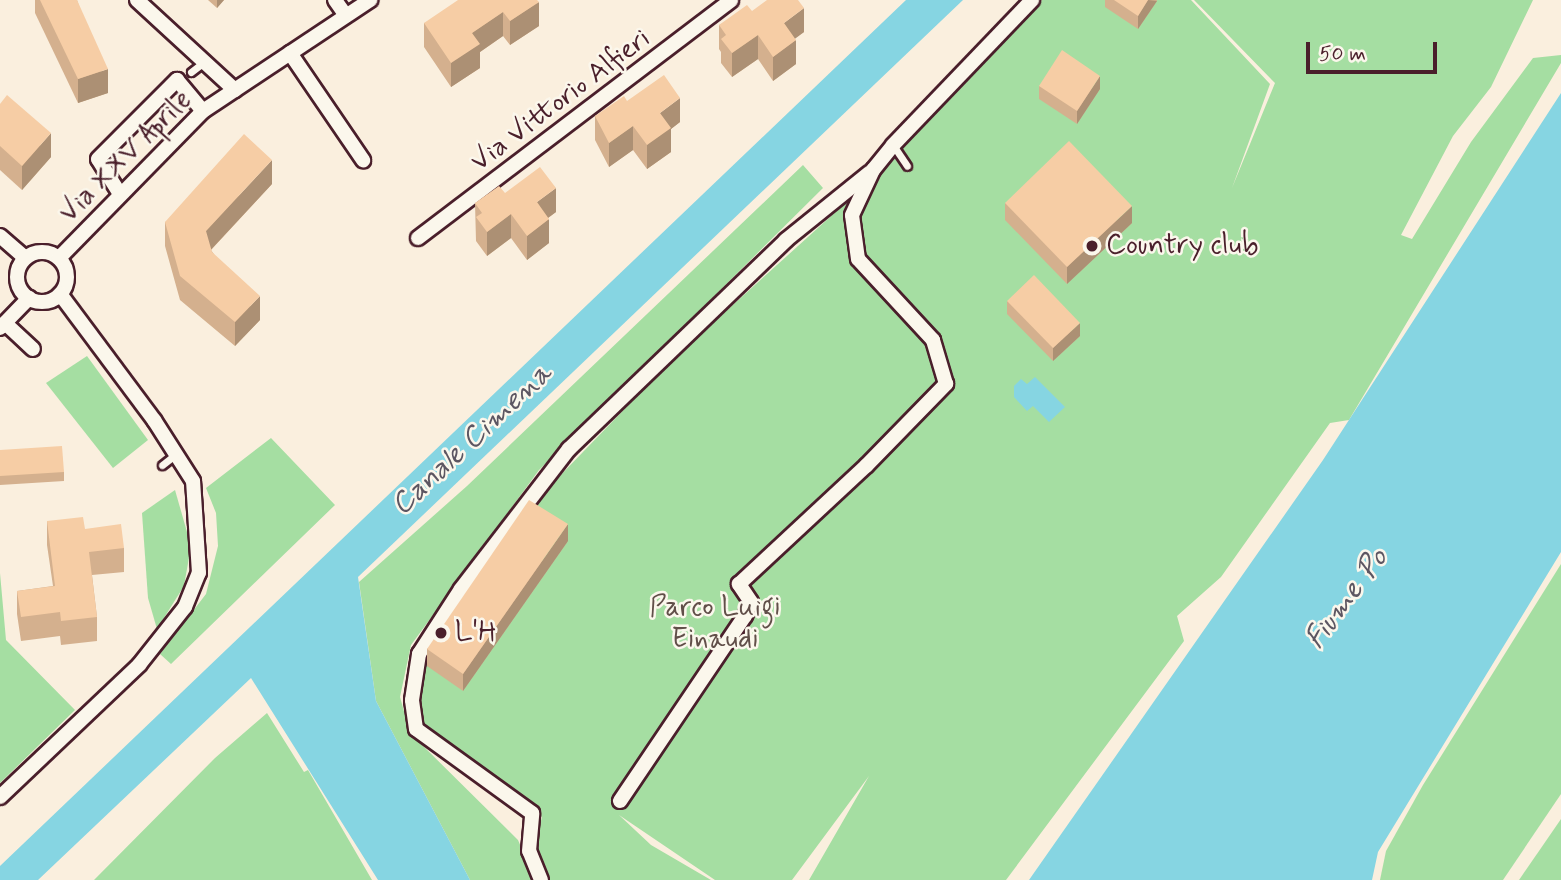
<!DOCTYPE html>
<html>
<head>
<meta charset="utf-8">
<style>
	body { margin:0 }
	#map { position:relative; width:1561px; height:880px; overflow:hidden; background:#faefde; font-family:Mynerve,sans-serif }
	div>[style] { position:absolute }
	.green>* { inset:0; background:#a5dea2 }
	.water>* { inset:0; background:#86d5e2 }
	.roads { filter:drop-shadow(2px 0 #4a1f2b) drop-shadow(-2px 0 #4a1f2b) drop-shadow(0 2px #4a1f2b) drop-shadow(0 -2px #4a1f2b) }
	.service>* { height:7px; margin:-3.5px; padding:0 3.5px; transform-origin:3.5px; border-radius:3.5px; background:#fbf7ec }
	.minor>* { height:14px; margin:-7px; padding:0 7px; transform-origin:7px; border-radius:7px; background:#fbf7ec }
	.minor>.ring { margin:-7px; padding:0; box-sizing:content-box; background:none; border:14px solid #fbf7ec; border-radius:50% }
	.wall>* { inset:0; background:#d4b08e }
	.shaded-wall>* { inset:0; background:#ac9074 }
	.building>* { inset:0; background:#f6cda5 }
	.dots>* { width:19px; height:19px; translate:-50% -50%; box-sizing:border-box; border:4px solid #fbf7ec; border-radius:50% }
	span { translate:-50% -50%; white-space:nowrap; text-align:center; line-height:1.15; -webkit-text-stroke:5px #fbf7ec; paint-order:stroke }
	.street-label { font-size:28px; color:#4a1f2b }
	.poi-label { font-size:28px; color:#4a1f2b }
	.left { translate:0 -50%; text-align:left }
	.park-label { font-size:28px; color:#614f49 }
	.water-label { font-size:30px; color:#5c5662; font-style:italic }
	.scale { position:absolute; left:1306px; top:42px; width:131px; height:32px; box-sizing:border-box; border:4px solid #4a1f2b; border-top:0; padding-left:9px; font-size:21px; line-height:24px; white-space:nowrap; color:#4a1f2b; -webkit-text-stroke:5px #fbf7ec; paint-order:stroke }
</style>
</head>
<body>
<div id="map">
	<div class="green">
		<i style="clip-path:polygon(1042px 0,1191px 0,1270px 84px,1232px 188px,1275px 83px,1194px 0,1533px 0,1491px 87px,1453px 136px,1401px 235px,1412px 239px,1471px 142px,1533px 58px,1561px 55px,1561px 63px,1349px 420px,1330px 423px,1221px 577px,1177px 616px,1184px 641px,1006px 880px,809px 880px,869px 776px,792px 880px,715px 880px,619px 815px,651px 845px,711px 880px,546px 880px,533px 851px,542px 817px,420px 727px,418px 685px,431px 643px,552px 484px,672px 360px,882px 170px)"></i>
		<i style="clip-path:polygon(803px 165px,823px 188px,539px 470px,411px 645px,400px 697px,410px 733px,518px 840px,535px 880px,470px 880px,376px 701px,359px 582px,467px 486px)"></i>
		<i style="clip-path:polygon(87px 356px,148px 440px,113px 468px,46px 383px)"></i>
		<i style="clip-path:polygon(271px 438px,335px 505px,171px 664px,160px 654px,206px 594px,218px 546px,216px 513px,206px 488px)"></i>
		<i style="clip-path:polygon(175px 490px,191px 546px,184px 586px,157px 629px,148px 598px,142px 513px)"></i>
		<i style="clip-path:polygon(1561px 564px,1561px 794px,1503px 880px,1380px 880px,1386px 851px,1423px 785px)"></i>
		<i style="clip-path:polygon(0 573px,6px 640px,75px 710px,0 783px)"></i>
		<i style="clip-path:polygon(267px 713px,304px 772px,308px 770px,372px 880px,94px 880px,215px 758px)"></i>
		<i style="clip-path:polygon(1561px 819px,1561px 880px,1519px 880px)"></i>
	</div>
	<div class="water">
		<i style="clip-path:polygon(906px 0,963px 0,358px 577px,376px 701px,470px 880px,378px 880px,251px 678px,38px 880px,0 880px,0 866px)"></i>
		<i style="clip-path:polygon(1561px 93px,1561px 552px,1378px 852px,1372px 880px,1029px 880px,1323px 460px)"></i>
		<i style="clip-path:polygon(1035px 377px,1065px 407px,1049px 422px,1033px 406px,1027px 411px,1014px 397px,1014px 386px,1021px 379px,1027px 384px)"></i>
	</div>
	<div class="roads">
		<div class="service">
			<i style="left:191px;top:72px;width:16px;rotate:-38deg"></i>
			<i style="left:893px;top:145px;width:25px;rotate:56deg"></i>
			<i style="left:162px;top:465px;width:18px;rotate:-38deg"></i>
		</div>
		<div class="minor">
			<i style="left:137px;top:0;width:133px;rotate:42.6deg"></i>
			<i style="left:335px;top:0;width:19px;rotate:55deg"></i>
			<i style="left:290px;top:53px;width:130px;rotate:55.7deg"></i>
			<i style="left:120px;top:194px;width:41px;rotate:-122.2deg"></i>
			<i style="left:98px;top:159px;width:112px;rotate:-45deg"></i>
			<i style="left:177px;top:80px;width:40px;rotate:50deg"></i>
			<i style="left:0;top:236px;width:33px;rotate:41deg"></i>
			<i style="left:418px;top:238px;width:393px;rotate:-37.2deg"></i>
			<i class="ring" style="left:17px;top:252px;width:36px;height:36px"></i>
			<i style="left:59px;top:258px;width:206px;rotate:-45.6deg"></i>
			<i style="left:203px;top:111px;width:201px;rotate:-33.6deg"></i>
			<i style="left:5px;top:323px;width:38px;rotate:43deg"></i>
			<i style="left:0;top:328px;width:42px;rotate:-46deg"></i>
			<i style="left:0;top:797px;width:192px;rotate:-43.5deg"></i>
			<i style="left:139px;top:665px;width:74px;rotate:-51.6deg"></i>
			<i style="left:185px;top:607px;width:37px;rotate:-68deg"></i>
			<i style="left:199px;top:573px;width:92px;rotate:-93.7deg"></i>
			<i style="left:193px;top:481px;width:72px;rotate:-122.6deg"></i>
			<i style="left:154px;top:420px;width:157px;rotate:-126.7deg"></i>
			<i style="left:620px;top:801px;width:223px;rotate:-56deg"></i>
			<i style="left:745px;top:616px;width:15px;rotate:-67deg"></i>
			<i style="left:751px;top:602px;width:22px;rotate:-124deg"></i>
			<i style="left:739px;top:584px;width:173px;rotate:-42.9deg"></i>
			<i style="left:866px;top:466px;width:115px;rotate:-45.7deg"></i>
			<i style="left:946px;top:384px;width:46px;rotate:-106.5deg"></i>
			<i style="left:933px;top:340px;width:110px;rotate:-132.8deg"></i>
			<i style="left:858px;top:259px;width:44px;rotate:-97.8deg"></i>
			<i style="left:852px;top:215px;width:50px;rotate:-65deg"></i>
			<i style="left:873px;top:170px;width:32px;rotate:-51deg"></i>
			<i style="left:893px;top:145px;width:201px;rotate:-46.2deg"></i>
			<i style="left:541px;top:880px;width:31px;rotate:-112deg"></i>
			<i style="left:529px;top:851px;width:38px;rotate:-85deg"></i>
			<i style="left:532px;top:813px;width:143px;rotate:-144.1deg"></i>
			<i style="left:416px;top:729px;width:29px;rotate:-98deg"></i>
			<i style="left:412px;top:700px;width:47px;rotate:-81.3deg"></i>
			<i style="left:419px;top:654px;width:77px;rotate:-57.1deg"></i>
			<i style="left:461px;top:589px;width:177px;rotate:-52.4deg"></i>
			<i style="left:569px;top:449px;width:301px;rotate:-43.9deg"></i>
			<i style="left:786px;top:240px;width:107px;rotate:-38.9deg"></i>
		</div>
	</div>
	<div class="wall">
		<i style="clip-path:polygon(35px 0,77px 0,108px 93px,78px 103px,35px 13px)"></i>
		<i style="clip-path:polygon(208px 0,224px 0,217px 8px)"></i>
		<i style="clip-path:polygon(537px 0,539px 26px,510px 45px,503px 36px,480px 52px,480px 68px,451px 87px,424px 47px,424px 23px)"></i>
		<i style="clip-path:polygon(1105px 0,1157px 0,1157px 1px,1138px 29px,1105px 7px)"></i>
		<i style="clip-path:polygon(752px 11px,804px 32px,795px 38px,796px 64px,773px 81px,758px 59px,732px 77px,721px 63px,721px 52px,719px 49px,719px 25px)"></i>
		<i style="clip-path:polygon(1039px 86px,1100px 89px,1077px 124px,1039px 99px)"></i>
		<i style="clip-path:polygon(627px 101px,680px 122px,671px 129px,671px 152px,647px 169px,633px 150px,609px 167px,595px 140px,595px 116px)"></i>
		<i style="clip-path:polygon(0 104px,51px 157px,22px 190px,0 170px)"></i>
		<i style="clip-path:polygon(272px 184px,211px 250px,260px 320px,235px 346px,180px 300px,165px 246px,165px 222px)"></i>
		<i style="clip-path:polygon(505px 193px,556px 212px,548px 218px,549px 243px,527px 260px,511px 238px,487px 256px,476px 241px,475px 203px)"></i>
		<i style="clip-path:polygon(1005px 203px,1132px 223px,1067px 284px,1005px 220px)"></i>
		<i style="clip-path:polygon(1007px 301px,1080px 336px,1053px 361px,1007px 314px)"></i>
		<i style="clip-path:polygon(0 450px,64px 472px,64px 481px,0 485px)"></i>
		<i style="clip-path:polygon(47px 521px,85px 529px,124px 548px,124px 572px,92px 575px,97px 617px,97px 641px,61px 645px,60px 636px,21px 641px,17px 614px,17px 591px,53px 586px,47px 545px)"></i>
		<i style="clip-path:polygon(568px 541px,463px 691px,427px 666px,427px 649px)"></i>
	</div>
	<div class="shaded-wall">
		<i style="clip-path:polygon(217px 0,224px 0,217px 8px)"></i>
		<i style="clip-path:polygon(1148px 0,1157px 1px,1138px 29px,1138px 16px)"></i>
		<i style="clip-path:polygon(539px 2px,539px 26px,510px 45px,510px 21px)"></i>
		<i style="clip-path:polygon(804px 8px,804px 32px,784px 47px,784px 23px)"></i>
		<i style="clip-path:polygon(503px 12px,503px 36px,480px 52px,480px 68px,451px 87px,451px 63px,472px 33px)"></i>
		<i style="clip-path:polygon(758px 35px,758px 59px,732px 77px,732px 53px)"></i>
		<i style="clip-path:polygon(796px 40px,796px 64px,773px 81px,773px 57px)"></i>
		<i style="clip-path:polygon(108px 69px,108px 93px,78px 103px,78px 79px)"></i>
		<i style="clip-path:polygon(1100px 76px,1100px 89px,1077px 124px,1077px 111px)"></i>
		<i style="clip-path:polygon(680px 98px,680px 122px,671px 129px,671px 152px,647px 169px,647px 145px,660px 113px)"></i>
		<i style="clip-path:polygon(633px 126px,633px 150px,609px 167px,609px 143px)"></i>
		<i style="clip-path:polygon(51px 133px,51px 157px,22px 190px,22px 166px)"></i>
		<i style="clip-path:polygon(272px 160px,272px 184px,206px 255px,206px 231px)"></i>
		<i style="clip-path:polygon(556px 188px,556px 212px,537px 226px,537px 202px)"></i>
		<i style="clip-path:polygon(1132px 206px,1132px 223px,1067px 284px,1067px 267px)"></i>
		<i style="clip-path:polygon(511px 214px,511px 238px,487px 256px,487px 232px)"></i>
		<i style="clip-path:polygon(549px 219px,549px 243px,527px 260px,527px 236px)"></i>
		<i style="clip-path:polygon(260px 296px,260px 320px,235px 346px,235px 322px)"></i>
		<i style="clip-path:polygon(1080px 323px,1080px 336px,1053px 361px,1053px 348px)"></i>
		<i style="clip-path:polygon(568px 524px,568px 541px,463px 691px,463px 674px)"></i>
	</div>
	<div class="building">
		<i style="clip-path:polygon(40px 0,77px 0,108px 69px,78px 79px)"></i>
		<i style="clip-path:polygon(458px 0,537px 0,539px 2px,510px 21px,503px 12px,472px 33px,480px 44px,451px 63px,424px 23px)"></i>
		<i style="clip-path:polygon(767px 0,798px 0,804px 8px,784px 23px,796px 40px,773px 57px,758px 35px,732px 53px,721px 39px,726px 35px,719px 25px,747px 5px,752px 11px)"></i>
		<i style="clip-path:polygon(1114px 0,1148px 0,1138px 16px)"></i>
		<i style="clip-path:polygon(1062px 50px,1100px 76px,1077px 111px,1039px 86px)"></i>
		<i style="clip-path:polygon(664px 75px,680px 98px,660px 113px,671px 128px,647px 145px,633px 126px,609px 143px,595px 116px,624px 96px,627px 101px)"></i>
		<i style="clip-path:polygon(7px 95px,51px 133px,22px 166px,0 146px,0 104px)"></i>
		<i style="clip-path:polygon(244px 134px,272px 160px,206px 231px,212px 252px,260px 296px,235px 322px,180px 276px,165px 222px)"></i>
		<i style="clip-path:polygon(1069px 141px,1132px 206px,1067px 267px,1005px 203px)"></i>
		<i style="clip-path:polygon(540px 167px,556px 188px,537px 202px,549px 219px,527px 236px,511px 214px,487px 232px,476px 217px,482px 213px,475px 203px,499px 186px,505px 193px)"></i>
		<i style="clip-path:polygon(1034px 275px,1080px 323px,1053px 348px,1007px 301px)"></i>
		<i style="clip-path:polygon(62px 446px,64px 472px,0 476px,0 450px)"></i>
		<i style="clip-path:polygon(529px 500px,568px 524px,463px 674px,427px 649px)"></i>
		<i style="clip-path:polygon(83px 517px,85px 529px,121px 524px,124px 548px,89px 552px,97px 617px,61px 621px,60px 612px,21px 617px,17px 591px,55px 586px,47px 521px)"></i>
	</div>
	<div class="dots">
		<i style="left:1092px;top:246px;background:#4a1f2b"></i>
		<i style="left:441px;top:633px;background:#4a1f2b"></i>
	</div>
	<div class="street-label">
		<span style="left:561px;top:101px;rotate:-37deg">Via Vittorio Alfieri</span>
		<span style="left:126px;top:157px;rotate:-45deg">Via XXV Aprile</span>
	</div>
	<div class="poi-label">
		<span class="left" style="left:1106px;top:246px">Country club</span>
		<span class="left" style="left:455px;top:633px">L'H</span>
	</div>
	<div class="park-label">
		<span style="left:715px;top:624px">Parco Luigi<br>Einaudi</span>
	</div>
	<div class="water-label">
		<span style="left:472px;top:440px;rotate:-43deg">Canale Cimena</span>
		<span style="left:1347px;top:599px;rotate:-53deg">Fiume Po</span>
	</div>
	<div class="scale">50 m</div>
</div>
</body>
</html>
